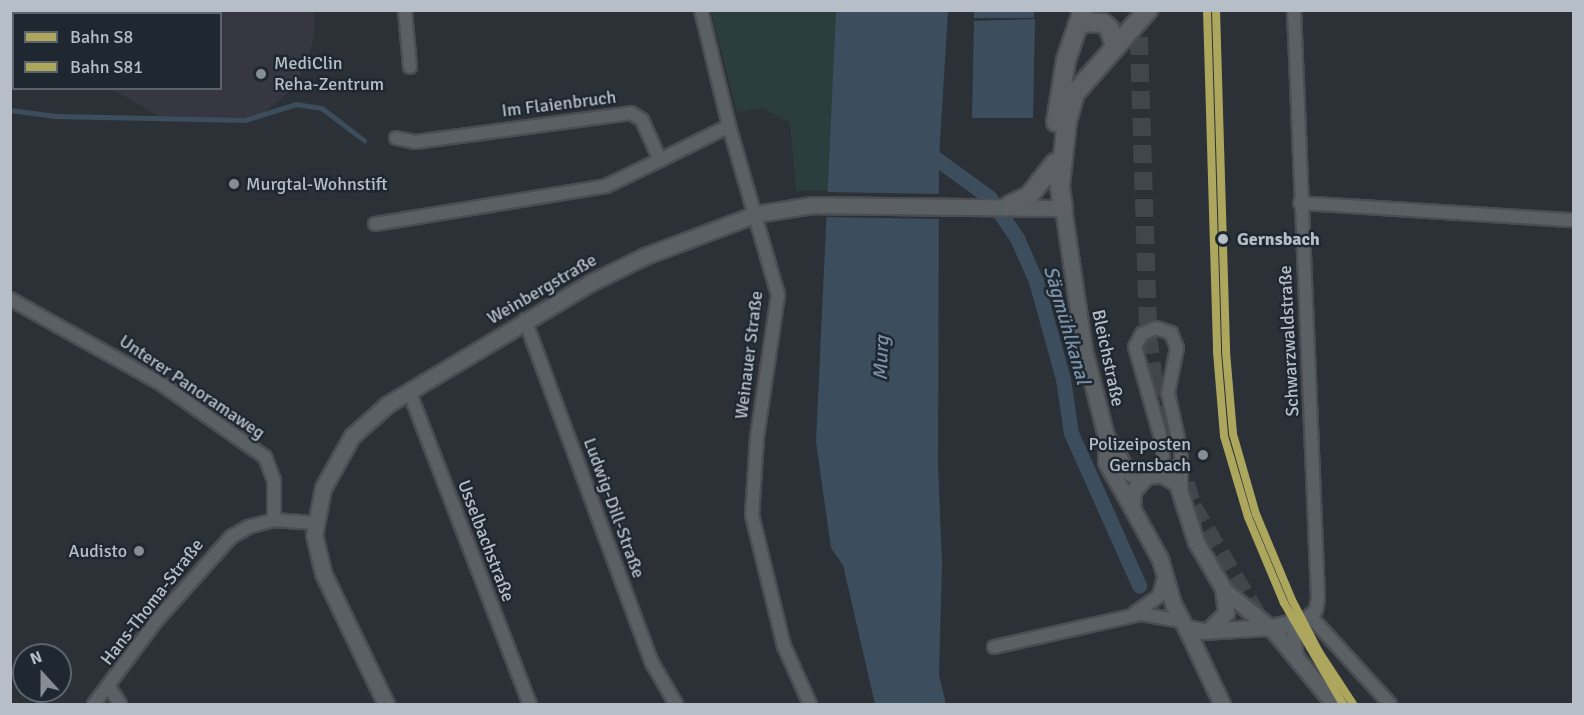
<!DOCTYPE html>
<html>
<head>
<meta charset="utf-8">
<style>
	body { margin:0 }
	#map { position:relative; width:1584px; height:715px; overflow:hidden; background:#2c3137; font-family:Signika,sans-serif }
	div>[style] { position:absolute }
	.medical>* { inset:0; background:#373742 }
	.green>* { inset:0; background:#2c3d3d }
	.water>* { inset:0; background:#3c4d5e }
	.pier>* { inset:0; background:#2c3137 }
	.stream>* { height:4.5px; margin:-2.25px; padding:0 2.25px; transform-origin:2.25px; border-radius:2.25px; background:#3c4d5e }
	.canal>* { height:15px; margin:-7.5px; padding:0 7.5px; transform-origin:7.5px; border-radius:7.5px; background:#3c4d5e }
	.primary-tunnel>* { height:18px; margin-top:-9px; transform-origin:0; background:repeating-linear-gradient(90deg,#41464d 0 18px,transparent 0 27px) }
	.roads { filter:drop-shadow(2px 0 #4a4d52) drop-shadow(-2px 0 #4a4d52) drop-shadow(0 2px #4a4d52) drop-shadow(0 -2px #4a4d52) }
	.minor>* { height:12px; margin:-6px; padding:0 6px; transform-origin:6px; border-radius:6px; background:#5b6065 }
	.tertiary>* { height:15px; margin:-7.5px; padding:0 7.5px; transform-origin:7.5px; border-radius:7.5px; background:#5b6065 }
	.primary>* { height:18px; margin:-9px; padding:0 9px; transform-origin:9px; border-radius:9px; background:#5d6166 }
	.rail-1>* { height:8px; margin:-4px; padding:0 4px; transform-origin:4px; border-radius:4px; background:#ada75e }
	.rail-2>* { height:8px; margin:-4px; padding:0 4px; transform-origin:4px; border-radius:4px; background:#ada75e }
	.dots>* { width:16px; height:16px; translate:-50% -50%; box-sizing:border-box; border:3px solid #1f2831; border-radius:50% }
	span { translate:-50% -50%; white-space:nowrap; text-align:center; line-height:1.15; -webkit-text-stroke:5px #1f2831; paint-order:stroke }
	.poi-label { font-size:18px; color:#b6bec7 }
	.left { translate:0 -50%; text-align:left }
	.right { translate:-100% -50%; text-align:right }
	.street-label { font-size:18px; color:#b6bec7 }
	.stop-label { font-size:18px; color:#b6bec7; font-weight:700 }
	.water-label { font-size:20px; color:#7a91a7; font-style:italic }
	.frame { position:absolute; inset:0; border:12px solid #b6bec7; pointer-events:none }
	.legend { position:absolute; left:12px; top:12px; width:210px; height:78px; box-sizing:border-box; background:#1f2831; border:2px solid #5b646d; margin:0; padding:8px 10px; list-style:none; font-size:18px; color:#b6bec7 }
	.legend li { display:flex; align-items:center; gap:12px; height:30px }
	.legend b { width:30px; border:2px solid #5b646d }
	.north { position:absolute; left:12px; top:643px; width:60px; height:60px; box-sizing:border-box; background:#1f2831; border:2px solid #5b646d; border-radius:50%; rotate:339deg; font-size:16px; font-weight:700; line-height:24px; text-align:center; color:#b6bec7 }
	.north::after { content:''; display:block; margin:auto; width:21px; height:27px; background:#868d95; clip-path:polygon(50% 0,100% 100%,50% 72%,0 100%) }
</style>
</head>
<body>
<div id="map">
	<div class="medical">
		<i style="clip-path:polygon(13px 11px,314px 11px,315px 30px,308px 61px,294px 87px,263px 114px,242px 118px,158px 116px,112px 89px,220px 88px,220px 14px,14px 14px,13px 20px)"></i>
	</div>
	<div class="green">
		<i style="clip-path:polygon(711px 11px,836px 11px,829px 190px,796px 191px,790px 123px,763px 108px,737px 112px)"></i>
	</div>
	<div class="water">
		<i style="clip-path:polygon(836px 11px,948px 11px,939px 158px,938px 464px,942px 563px,939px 675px,946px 704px,875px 704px,843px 565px,831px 548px,816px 442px)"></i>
		<i style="clip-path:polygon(974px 11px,1034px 11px,1034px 18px,974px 18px)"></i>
		<i style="clip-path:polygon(1035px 19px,1033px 118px,972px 118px,974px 21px)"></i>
	</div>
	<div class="pier">
		<i style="clip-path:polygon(826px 192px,942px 194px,942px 219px,825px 217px)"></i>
	</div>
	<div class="stream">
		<i style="left:10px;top:110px;width:46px;rotate:7.4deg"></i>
		<i style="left:56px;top:116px;width:189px;rotate:1.2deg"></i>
		<i style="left:245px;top:120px;width:53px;rotate:-17.4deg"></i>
		<i style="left:296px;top:104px;width:26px;rotate:9deg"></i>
		<i style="left:322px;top:108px;width:53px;rotate:37.3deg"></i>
	</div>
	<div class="canal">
		<i style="left:923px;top:149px;width:82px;rotate:36deg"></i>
		<i style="left:989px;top:197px;width:50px;rotate:55.7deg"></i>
		<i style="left:1017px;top:238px;width:47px;rotate:66.2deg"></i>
		<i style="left:1036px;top:281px;width:102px;rotate:74.6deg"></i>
		<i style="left:1063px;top:379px;width:55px;rotate:81.6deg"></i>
		<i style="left:1071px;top:433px;width:167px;rotate:65.9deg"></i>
	</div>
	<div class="primary-tunnel">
		<i style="left:1138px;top:10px;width:326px;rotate:88.2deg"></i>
		<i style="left:1148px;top:336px;width:44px;rotate:82.2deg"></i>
		<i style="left:1154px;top:380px;width:133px;rotate:72.9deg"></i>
		<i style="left:1193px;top:507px;width:131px;rotate:59.3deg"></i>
	</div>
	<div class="roads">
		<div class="minor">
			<i style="left:405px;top:10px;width:57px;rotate:85deg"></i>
			<i style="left:701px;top:10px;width:119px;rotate:76.4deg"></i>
			<i style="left:729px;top:126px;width:176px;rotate:73.8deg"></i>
			<i style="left:778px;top:295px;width:145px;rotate:98.4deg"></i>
			<i style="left:757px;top:438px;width:77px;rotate:93.7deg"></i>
			<i style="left:752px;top:515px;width:135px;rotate:76.3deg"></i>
			<i style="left:784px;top:646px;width:64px;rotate:65.9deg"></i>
			<i style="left:1294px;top:10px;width:588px;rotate:87.66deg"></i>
			<i style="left:1318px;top:598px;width:12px;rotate:99deg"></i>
			<i style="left:1316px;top:610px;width:31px;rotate:138deg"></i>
			<i style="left:1293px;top:631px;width:26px;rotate:81deg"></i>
			<i style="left:396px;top:138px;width:19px;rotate:12deg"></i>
			<i style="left:415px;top:142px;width:218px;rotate:-7.6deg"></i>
			<i style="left:631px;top:113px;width:13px;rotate:32deg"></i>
			<i style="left:642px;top:120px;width:44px;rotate:65.8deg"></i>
			<i style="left:660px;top:160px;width:77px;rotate:-26.2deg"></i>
			<i style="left:1300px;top:203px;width:275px;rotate:3.6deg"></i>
			<i style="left:375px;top:224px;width:234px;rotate:-9.3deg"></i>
			<i style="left:606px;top:186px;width:60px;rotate:-25.7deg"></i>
			<i style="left:10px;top:299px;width:176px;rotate:29.3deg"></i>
			<i style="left:163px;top:385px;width:125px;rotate:35.2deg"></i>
			<i style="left:265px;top:457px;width:25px;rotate:69deg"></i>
			<i style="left:274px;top:480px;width:40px;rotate:90deg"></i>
			<i style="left:525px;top:320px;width:366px;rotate:69.7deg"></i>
			<i style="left:652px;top:663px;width:48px;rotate:59.7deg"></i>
			<i style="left:409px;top:391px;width:336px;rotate:68.9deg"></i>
			<i style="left:1152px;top:474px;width:16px;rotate:-45deg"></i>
			<i style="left:1163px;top:463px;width:18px;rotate:-90deg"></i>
			<i style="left:1163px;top:445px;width:102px;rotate:-105.9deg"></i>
			<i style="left:1135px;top:347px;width:15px;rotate:-62deg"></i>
			<i style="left:1142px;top:334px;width:15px;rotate:-23deg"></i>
			<i style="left:1156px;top:328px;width:16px;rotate:18deg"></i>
			<i style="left:1171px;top:333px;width:16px;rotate:68deg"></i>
			<i style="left:1177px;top:348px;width:46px;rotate:101.3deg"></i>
			<i style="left:1168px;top:393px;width:60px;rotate:77.6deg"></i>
			<i style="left:1181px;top:452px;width:37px;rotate:90deg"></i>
			<i style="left:1135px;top:613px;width:29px;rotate:-35deg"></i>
			<i style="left:1159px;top:596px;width:19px;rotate:-74deg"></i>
			<i style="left:1310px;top:616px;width:119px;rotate:47.7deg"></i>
			<i style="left:994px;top:647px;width:151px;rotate:-12.7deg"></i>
			<i style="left:1141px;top:614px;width:40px;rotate:10deg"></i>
			<i style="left:109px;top:687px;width:20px;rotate:57deg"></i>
			<i style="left:94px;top:704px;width:104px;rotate:-53.2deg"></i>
			<i style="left:156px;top:621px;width:113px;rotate:-48.2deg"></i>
			<i style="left:231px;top:537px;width:20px;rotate:-30deg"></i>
			<i style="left:248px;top:527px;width:27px;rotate:-15deg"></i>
			<i style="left:274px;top:520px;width:41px;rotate:4.2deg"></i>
		</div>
		<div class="tertiary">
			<i style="left:1106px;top:436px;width:41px;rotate:59deg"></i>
			<i style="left:1127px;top:471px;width:12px;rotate:31deg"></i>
			<i style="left:1137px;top:477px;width:9px;rotate:-6deg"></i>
			<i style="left:1225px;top:591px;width:62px;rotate:39.1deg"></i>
			<i style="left:1273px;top:630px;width:96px;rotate:50.5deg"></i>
			<i style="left:1186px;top:628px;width:84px;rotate:64.7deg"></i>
			<i style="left:1210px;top:629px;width:23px;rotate:-45deg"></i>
			<i style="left:1226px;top:613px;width:25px;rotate:-97deg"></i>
			<i style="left:1223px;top:588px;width:53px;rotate:-120.4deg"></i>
			<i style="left:1196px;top:542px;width:62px;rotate:-107.9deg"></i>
			<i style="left:1177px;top:483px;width:18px;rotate:-151deg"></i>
			<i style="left:1161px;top:474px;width:15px;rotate:172deg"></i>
			<i style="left:1146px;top:476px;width:20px;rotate:131deg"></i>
			<i style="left:1133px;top:491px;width:17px;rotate:93deg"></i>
			<i style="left:1132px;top:508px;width:58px;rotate:61.2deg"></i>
			<i style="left:1160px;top:559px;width:47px;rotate:73.9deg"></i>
			<i style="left:1173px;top:604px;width:27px;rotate:62deg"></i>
			<i style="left:1186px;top:628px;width:17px;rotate:10deg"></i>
			<i style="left:1203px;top:631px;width:67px;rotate:-3.4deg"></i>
			<i style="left:1270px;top:627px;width:33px;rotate:-12deg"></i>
			<i style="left:386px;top:704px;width:145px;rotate:-115.7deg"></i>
			<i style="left:323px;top:573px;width:39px;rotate:-103deg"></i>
			<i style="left:314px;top:535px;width:48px;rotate:-79.2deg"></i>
			<i style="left:323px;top:488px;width:60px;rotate:-60.9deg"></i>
			<i style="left:352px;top:436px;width:48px;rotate:-41.6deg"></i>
			<i style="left:388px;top:404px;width:238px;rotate:-30.9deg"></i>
			<i style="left:592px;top:282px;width:59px;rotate:-26.1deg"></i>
			<i style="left:645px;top:256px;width:119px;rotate:-20.7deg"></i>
			<i style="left:756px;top:214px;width:57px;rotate:-9.1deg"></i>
			<i style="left:812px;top:205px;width:251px;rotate:0.7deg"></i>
			<i style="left:1063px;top:208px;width:144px;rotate:81.6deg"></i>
			<i style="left:1084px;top:350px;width:89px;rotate:75.7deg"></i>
			<i style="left:1106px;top:436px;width:26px;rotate:90deg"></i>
			<i style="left:1106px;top:462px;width:53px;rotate:60.5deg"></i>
		</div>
		<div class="primary">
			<i style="left:1077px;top:27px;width:10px;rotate:-29deg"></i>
			<i style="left:1086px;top:22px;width:17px;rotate:3deg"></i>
			<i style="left:1103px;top:23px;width:8px;rotate:40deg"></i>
			<i style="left:1109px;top:28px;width:19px;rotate:72deg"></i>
			<i style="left:1056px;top:122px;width:63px;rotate:-80.8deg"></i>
			<i style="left:1066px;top:60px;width:53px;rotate:-71.2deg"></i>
			<i style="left:1058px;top:173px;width:35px;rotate:82deg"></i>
			<i style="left:1060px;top:185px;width:64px;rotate:-83.8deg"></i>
			<i style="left:1067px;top:121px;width:29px;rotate:-74deg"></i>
			<i style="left:1075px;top:93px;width:111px;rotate:-48.7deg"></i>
			<i style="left:1010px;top:205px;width:21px;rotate:-25deg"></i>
			<i style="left:1029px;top:196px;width:42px;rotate:-51.8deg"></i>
		</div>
	</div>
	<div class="rail-1">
		<i style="left:1216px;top:10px;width:342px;rotate:88.3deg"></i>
		<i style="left:1226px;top:352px;width:82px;rotate:85.1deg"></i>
		<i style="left:1233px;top:434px;width:83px;rotate:74deg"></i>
		<i style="left:1256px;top:514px;width:93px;rotate:67.3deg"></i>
		<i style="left:1292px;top:600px;width:59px;rotate:62.6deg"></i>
		<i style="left:1319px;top:652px;width:62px;rotate:56.8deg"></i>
	</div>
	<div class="rail-2">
		<i style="left:1207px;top:10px;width:342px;rotate:88.3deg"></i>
		<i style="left:1217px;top:352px;width:84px;rotate:85.2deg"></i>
		<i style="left:1224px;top:436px;width:84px;rotate:73.5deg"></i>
		<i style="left:1248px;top:517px;width:93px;rotate:67.3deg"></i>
		<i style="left:1284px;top:603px;width:117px;rotate:59.7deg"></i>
	</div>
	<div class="dots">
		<i style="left:261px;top:74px;background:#868d95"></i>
		<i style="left:234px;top:184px;background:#868d95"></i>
		<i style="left:1223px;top:239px;background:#b6bec7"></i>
		<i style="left:1203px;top:455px;background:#868d95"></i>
		<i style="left:139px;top:551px;background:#868d95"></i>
	</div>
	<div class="poi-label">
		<span class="left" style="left:274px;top:74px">MediClin<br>Reha-Zentrum</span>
		<span class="left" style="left:246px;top:184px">Murgtal-Wohnstift</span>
		<span class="right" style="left:1191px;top:455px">Polizeiposten<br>Gernsbach</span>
		<span class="right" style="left:127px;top:551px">Audisto</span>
	</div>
	<div class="street-label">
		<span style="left:559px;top:104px;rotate:-7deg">Im Flaienbruch</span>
		<span style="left:542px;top:289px;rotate:-30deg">Weinbergstraße</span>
		<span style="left:1289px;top:341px;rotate:-93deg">Schwarzwaldstraße</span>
		<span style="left:749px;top:355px;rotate:-83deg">Weinauer Straße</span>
		<span style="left:1108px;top:358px;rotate:78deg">Bleichstraße</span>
		<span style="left:192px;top:387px;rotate:34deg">Unterer Panoramaweg</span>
		<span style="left:614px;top:508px;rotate:70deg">Ludwig-Dill-Straße</span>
		<span style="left:486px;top:541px;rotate:69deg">Usselbachstraße</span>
		<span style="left:152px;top:602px;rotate:-52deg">Hans-Thoma-Straße</span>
	</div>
	<div class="stop-label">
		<span class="left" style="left:1237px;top:239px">Gernsbach</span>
	</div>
	<div class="water-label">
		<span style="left:1067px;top:325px;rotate:74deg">Sägmühlkanal</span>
		<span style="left:881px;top:358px;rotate:-88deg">Murg</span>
	</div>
	<div class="frame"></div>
	<ul class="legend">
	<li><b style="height:8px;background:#ada75e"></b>Bahn S8</li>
	<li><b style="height:8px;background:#ada75e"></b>Bahn S81</li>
	</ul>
	<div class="north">N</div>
</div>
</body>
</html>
